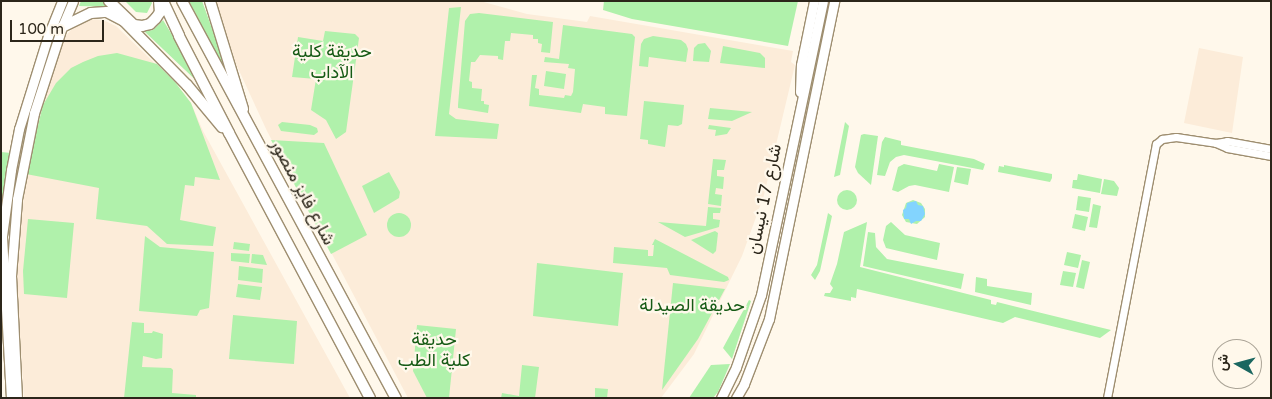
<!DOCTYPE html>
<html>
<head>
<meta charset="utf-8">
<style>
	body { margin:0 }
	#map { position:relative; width:1272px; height:399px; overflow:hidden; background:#fff8eb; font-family:"Varela Round",Vazirmatn,sans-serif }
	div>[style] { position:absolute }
	.education>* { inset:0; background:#fcecd9 }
	.green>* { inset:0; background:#b0f1ab }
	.round { border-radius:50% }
	.water>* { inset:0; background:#83d4fe }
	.roads { filter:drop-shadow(1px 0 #9e8e70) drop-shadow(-1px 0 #9e8e70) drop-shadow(0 1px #9e8e70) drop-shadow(0 -1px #9e8e70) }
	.minor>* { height:7px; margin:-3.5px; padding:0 3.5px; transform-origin:3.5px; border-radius:3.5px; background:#fff }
	.major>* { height:9px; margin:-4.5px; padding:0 4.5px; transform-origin:4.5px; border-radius:4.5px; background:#fff }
	.highway>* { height:10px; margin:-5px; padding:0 5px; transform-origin:5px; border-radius:5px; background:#fff }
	span { translate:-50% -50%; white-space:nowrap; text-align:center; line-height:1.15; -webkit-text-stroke:4.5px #fff8eb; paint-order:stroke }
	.park-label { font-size:18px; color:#155a14 }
	.street-label { font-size:18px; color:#2c261a }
	.frame { position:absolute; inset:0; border:2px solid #2c261a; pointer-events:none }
	.north { position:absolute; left:1212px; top:339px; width:50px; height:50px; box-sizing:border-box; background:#fff8eb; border:1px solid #aba497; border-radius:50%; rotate:277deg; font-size:14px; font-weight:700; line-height:20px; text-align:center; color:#2c261a }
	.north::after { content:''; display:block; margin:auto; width:18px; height:22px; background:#1b6760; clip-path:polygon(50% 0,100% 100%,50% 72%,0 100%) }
	.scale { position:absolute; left:10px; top:20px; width:94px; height:22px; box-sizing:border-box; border:2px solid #2c261a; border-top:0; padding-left:6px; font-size:15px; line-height:18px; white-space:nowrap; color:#2c261a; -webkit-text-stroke:4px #fff8eb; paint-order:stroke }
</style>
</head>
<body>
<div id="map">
	<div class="education">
		<i style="clip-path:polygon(216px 1px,480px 1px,527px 14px,587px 22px,590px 16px,793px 51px,791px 62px,795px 65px,764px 195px,742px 256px,694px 354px,661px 398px,408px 398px,267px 131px,236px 64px)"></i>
		<i style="clip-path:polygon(94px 19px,105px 21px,116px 26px,167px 75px,191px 103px,203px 131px,350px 398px,24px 398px,16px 275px,26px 174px,43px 105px,65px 37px,75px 25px)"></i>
		<i style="clip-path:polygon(1199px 48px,1243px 57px,1232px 133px,1184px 123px)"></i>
	</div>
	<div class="green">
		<i style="clip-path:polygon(81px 1px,105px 1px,111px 7px,79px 6px)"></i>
		<i style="clip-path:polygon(125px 1px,151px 1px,152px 3px,147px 13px,136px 12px)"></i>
		<i style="clip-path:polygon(189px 1px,202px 1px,232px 83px)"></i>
		<i style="clip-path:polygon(604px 1px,798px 1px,788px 46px,632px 19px,603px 10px)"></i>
		<i style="clip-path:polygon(461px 7px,449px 114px,456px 119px,499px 124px,497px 139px,435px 136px,449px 8px)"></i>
		<i style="clip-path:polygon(479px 13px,553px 22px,550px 53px,541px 52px,542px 44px,538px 43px,538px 39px,533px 39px,533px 35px,511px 33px,510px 41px,505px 41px,503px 60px,498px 59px,498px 56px,480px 55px,475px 62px,471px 62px,469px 81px,472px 82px,472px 88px,482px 89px,481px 101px,484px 101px,484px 104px,489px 105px,488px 113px,458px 108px,458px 105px,465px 21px,470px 14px)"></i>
		<i style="clip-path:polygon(163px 20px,205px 89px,144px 31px,153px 30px)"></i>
		<i style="clip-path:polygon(563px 25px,632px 34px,635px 37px,627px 116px,605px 114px,605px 107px,583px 104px,581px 113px,529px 106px,532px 75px,537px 75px,535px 88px,539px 89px,539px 95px,564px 98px,565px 95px,571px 96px,573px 92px,575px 69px,568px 68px,569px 64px,544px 62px,545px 57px,559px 59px)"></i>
		<i style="clip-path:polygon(325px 31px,355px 34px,359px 38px,346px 132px,336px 139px,326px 120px,311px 110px,316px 79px,292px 77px,298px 37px,323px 41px)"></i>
		<i style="clip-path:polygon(653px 36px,681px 40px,686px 44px,688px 49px,686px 62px,649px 57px,648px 67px,639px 66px,641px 44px,644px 39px)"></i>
		<i style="clip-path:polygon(705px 43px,711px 51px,709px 62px,693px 61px,694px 48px,698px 44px)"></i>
		<i style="clip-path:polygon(723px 46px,760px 53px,765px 58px,765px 68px,720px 63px)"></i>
		<i style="clip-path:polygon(117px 53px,157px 64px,175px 82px,191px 103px,220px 180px,195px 177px,194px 186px,185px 185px,180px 220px,216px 227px,213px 246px,167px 244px,147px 226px,96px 219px,99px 188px,26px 174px,43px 105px,56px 83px,71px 68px,83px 62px,98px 56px)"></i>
		<i style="clip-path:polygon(546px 71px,566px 74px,564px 89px,544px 86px)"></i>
		<i style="clip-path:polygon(644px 101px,684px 105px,682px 124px,678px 126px,668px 125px,665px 147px,648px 144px,648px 140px,640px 139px)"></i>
		<i style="clip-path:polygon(710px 108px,752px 112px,732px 121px,708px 119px)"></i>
		<i style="clip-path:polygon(282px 122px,310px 125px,317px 128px,318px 132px,314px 135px,281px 131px,278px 125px)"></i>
		<i style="clip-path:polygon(845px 122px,849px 126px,840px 175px,834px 177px)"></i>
		<i style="clip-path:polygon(709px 125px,731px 128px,727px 134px,715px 136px,716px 130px,708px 129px)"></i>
		<i style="clip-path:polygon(864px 134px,878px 136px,871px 185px,858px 173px,855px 167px,861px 135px)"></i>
		<i style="clip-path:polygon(885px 137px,901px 141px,901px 145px,974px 159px,985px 164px,983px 170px,904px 155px,896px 157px,890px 162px,885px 176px,877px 175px,882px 142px)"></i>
		<i style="clip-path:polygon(271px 140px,324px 143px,367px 235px,331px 254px)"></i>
		<i style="clip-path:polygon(1px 152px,11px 153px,1px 209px)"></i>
		<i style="clip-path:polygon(713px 159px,726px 160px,724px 170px,717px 170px,717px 176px,724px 177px,723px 189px,716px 188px,715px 194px,722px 195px,721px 206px,708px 204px)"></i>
		<i style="clip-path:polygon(939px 164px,954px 167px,949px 192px,915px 185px,909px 186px,898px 192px,892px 190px,898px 167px,904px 164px,937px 171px)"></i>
		<i style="clip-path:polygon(1004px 165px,1052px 174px,1052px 178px,1050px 182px,998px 172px,999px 166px,1004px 167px)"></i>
		<i style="clip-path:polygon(957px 167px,971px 169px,968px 185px,954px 182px)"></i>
		<i style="clip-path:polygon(389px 172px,400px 192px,399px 198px,374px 213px,362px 186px)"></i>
		<i style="clip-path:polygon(1078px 174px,1102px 179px,1100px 193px,1072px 188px,1073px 180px,1077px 180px)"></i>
		<i style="clip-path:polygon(1104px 179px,1114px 181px,1119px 188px,1117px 196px,1101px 194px)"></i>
		<i class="round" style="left:837px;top:190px;width:20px;height:20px"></i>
		<i style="clip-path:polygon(1078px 196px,1091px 198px,1089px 212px,1076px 210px)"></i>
		<i style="clip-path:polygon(913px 200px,921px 203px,925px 209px,925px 217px,917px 224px,906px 222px,902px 215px,906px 203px)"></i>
		<i style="clip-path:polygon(1093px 204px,1101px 206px,1097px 228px,1089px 227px)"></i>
		<i style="clip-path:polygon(708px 207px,721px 208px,720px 213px,713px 213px,713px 219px,720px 220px,719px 227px,685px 237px,658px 222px,706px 226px)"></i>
		<i class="round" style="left:387px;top:213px;width:24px;height:24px"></i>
		<i style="clip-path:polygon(828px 213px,832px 216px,820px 271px,815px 280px,811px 275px,817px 265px)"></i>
		<i style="clip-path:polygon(1075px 214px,1088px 217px,1085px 231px,1072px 228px)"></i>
		<i style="clip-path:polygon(28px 219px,74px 223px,67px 298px,24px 294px,23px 271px)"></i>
		<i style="clip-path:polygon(867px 222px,860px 267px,991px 300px,991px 304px,996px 305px,997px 302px,1111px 330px,1100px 338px,1015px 317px,1003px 323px,857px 289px,856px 298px,851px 297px,851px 301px,824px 296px,825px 293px,830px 293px,833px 288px,830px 284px,837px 264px,844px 232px)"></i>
		<i style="clip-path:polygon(891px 222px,905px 235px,940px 243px,937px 260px,886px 248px,883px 240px,886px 226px)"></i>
		<i style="clip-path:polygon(715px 231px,718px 233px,716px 251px,713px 254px,691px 240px)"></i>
		<i style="clip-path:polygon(868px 232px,875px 233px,876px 247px,887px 259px,964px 274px,961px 289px,863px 266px)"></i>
		<i style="clip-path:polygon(145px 236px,160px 247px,214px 252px,209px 308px,200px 310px,197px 316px,139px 311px)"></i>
		<i style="clip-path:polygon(655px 239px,728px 277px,729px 280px,724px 282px,670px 275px,667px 268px,613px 263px,614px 247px,648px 250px,648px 256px,653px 256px,654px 245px,652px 245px)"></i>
		<i style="clip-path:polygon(234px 242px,250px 244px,249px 251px,233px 249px)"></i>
		<i style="clip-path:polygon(1067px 252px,1081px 255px,1078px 268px,1064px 265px)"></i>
		<i style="clip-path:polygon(231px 253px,250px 254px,249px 263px,231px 261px)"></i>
		<i style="clip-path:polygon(252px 254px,263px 255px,267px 265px,251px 263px)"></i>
		<i style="clip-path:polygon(1082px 260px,1090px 262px,1084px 289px,1076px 287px)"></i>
		<i style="clip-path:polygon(537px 263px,623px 273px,618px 326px,533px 316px)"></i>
		<i style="clip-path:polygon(239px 266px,263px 269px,262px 283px,238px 280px)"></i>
		<i style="clip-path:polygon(1063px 271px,1076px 273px,1073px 287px,1060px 285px)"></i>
		<i style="clip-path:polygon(976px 277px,987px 279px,987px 286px,1032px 293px,1031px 305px,975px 292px)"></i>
		<i style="clip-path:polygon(673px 283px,725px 289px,698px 339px,662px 390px)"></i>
		<i style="clip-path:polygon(238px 284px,262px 287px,260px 300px,236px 297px)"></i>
		<i style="clip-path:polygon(749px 300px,751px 301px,732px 359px,723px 348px)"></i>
		<i style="clip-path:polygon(233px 315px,297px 321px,294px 364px,229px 359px)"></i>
		<i style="clip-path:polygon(132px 322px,144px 323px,144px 333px,152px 333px,153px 331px,163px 334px,162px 358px,156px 359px,143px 356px,142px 367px,171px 368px,173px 370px,172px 393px,196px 395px,196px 398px,124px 398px)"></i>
		<i style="clip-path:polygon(417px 325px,456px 329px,449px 398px,427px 398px,413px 371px)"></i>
		<i style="clip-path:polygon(730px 364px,718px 392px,713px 398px,689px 398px,711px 365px)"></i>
		<i style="clip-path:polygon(522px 365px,539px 367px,535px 398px,501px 398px,502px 393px,519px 396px)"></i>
		<i style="clip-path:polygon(595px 388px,608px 389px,607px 398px,595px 398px)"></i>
	</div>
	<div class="water">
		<i style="clip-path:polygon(916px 201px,918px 205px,923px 206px,925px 214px,921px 221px,916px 221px,911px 224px,909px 219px,904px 219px,903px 210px,906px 208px,907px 203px)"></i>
	</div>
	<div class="roads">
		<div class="minor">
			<i style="left:1216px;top:143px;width:11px;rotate:-10deg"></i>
			<i style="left:1227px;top:141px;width:45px;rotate:10.3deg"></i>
			<i style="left:1107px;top:398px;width:259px;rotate:-79.1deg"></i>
			<i style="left:1156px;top:144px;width:8px;rotate:-40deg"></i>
			<i style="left:1162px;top:139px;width:14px;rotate:-8deg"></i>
			<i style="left:1176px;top:137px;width:40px;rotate:8.5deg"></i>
			<i style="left:1216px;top:143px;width:12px;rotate:24deg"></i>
			<i style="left:1227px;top:148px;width:45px;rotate:10.3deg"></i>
		</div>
		<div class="major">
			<i style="left:800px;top:92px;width:27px;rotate:-88deg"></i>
			<i style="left:801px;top:65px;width:65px;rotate:-78.5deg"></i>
			<i style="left:11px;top:398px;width:162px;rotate:-93.2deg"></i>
			<i style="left:2px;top:236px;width:67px;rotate:-82.2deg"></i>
			<i style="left:11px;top:170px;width:42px;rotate:-79deg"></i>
			<i style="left:19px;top:129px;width:97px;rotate:-72.7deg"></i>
			<i style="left:48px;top:36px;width:38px;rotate:-68deg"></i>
			<i style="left:17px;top:398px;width:122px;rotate:-92.8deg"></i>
			<i style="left:11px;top:276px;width:77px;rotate:-85.5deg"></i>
			<i style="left:17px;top:199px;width:88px;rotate:-78.8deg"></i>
			<i style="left:34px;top:113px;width:90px;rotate:-72deg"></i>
			<i style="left:62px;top:27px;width:28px;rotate:-67deg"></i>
			<i style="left:721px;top:398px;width:34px;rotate:-64deg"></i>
			<i style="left:736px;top:367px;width:76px;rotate:-70.9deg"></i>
			<i style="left:761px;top:295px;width:300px;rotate:-78.1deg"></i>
			<i style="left:736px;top:398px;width:16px;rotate:-60deg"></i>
			<i style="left:744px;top:384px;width:70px;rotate:-69deg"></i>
			<i style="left:769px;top:319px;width:325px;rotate:-78.4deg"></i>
		</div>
		<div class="highway">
			<i style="left:109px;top:1px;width:35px;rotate:44deg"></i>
			<i style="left:134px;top:25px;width:8px;rotate:7deg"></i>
			<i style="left:142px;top:26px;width:8px;rotate:-14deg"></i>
			<i style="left:150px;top:24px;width:8px;rotate:-45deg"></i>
			<i style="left:156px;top:18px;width:7px;rotate:-56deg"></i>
			<i style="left:160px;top:12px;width:11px;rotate:-95deg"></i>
			<i style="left:163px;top:1px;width:38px;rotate:65deg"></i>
			<i style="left:179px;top:36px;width:109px;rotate:62.7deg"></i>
			<i style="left:229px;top:133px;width:300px;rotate:62deg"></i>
			<i style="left:182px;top:1px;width:451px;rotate:61.7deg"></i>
			<i style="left:210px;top:1px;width:113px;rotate:73deg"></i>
			<i style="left:62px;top:27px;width:32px;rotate:-26deg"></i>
			<i style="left:91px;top:13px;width:16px;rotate:-4deg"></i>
			<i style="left:107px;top:12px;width:19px;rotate:28deg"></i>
			<i style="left:124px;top:21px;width:90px;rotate:45.5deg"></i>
			<i style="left:187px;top:85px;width:55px;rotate:50.2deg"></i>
		</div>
	</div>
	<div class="park-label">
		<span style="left:332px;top:62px">حديقة كلية<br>الآداب</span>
		<span style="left:692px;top:305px">حديقة الصيدلة</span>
		<span style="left:434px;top:350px">حديقة<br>كلية الطب</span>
	</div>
	<div class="street-label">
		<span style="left:303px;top:192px;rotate:62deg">شارع فايز منصور</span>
		<span style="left:764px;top:199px;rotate:-78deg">شارع 17 نيسان</span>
	</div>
	<div class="frame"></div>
	<div class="north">ش</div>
	<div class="scale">100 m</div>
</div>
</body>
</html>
